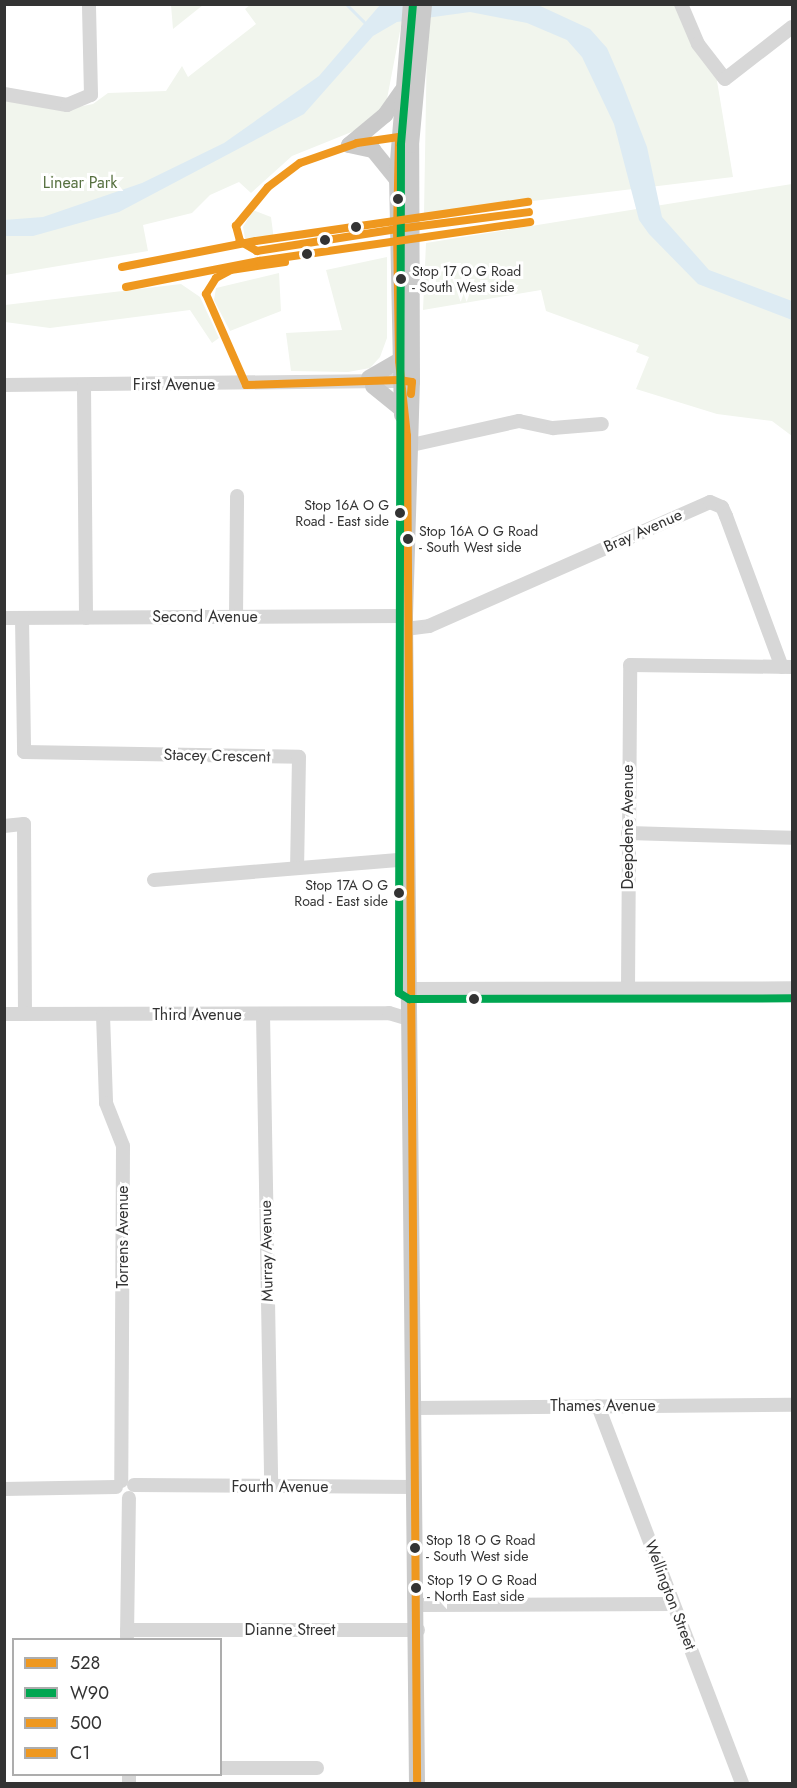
<!DOCTYPE html>
<html>
<head>
<meta charset="utf-8">
<style>
	body { margin:0 }
	#map { position:relative; width:797px; height:1788px; overflow:hidden; background:#fff; font-family:Jost,sans-serif }
	div>[style] { position:absolute }
	.green>* { inset:0; background:#f1f5ed }
	.water>* { inset:0; background:#ddebf3 }
	.stream>* { height:3px; margin:-1.5px; padding:0 1.5px; transform-origin:1.5px; border-radius:1.5px; background:#ddebf3 }
	.minor>* { height:14px; margin:-7px; padding:0 7px; transform-origin:7px; border-radius:7px; background:#d7d7d7 }
	.major>* { height:16px; margin:-8px; padding:0 8px; transform-origin:8px; border-radius:8px; background:#cacaca }
	.bus-1>* { height:8px; margin:-4px; padding:0 4px; transform-origin:4px; border-radius:4px; background:#ef981f }
	.bus-2>* { height:8px; margin:-4px; padding:0 4px; transform-origin:4px; border-radius:4px; background:#00a651 }
	.bus-3>* { height:8px; margin:-4px; padding:0 4px; transform-origin:4px; border-radius:4px; background:#ef981f }
	.bus-4>* { height:8px; margin:-4px; padding:0 4px; transform-origin:4px; border-radius:4px; background:#ef981f }
	.dots>* { width:16px; height:16px; translate:-50% -50%; box-sizing:border-box; border:3px solid #fff; border-radius:50% }
	span { translate:-50% -50%; white-space:nowrap; text-align:center; line-height:1.15; -webkit-text-stroke:6px #fff; paint-order:stroke }
	.bus-label { font-size:14px; color:#333 }
	.left { translate:0 -50%; text-align:left }
	.right { translate:-100% -50%; text-align:right }
	.park-label { font-size:16px; color:#56703f }
	.street-label { font-size:16px; color:#333 }
	.frame { position:absolute; inset:0; border:6px solid #333; pointer-events:none }
	.legend { position:absolute; left:12px; top:1638px; width:210px; height:138px; box-sizing:border-box; background:#fff; border:2px solid #adadad; margin:0; padding:8px 10px; list-style:none; font-size:18px; color:#333 }
	.legend li { display:flex; align-items:center; gap:12px; height:30px }
	.legend b { width:30px; border:2px solid #adadad }
</style>
</head>
<body>
<div id="map">
	<div class="green">
		<i style="clip-path:polygon(171px 5px,171px 4px,203px 5px,173px 29px)"></i>
		<i style="clip-path:polygon(250px 5px,405px 5px,386px 104px,354px 131px,292px 156px,251px 193px,239px 182px,210px 195px,192px 213px,143px 225px,148px 251px,5px 275px,5px 96px,73px 108px,93px 104px,108px 93px,166px 91px,182px 66px,188px 77px,256px 24px,245px 9px)"></i>
		<i style="clip-path:polygon(433px 5px,680px 5px,721px 76px,717px 81px,733px 177px,424px 214px,427px 40px)"></i>
		<i style="clip-path:polygon(792px 184px,792px 436px,772px 421px,717px 414px,636px 389px,649px 357px,636px 352px,639px 345px,546px 311px,541px 290px,423px 310px,426px 243px)"></i>
		<i style="clip-path:polygon(253px 210px,271px 217px,274px 240px,245px 238px,243px 227px)"></i>
		<i style="clip-path:polygon(387px 257px,387px 338px,380px 357px,370px 368px,348px 372px,291px 371px,286px 333px,342px 330px,326px 270px)"></i>
		<i style="clip-path:polygon(279px 273px,281px 311px,230px 331px,214px 300px,216px 288px)"></i>
		<i style="clip-path:polygon(181px 284px,200px 297px,219px 338px,212px 343px,190px 310px,50px 328px,5px 322px,5px 305px)"></i>
	</div>
	<div class="water">
		<i style="clip-path:polygon(380px 5px,538px 5px,590px 29px,607px 48px,623px 85px,647px 147px,662px 217px,709px 270px,792px 301px,792px 320px,698px 284px,649px 234px,639px 220px,614px 124px,582px 57px,567px 40px,527px 23px,470px 12px,397px 22px,373px 36px,304px 114px,119px 212px,33px 236px,5px 236px,4px 220px,43px 217px,142px 183px,224px 143px,319px 76px)"></i>
	</div>
	<div class="stream">
		<i style="left:346px;top:4px;width:25px;rotate:45deg"></i>
	</div>
	<div class="minor">
		<i style="left:681px;top:4px;width:43px;rotate:67deg"></i>
		<i style="left:698px;top:44px;width:44px;rotate:52.4deg"></i>
		<i style="left:725px;top:79px;width:85px;rotate:-37.8deg"></i>
		<i style="left:4px;top:94px;width:64px;rotate:9.9deg"></i>
		<i style="left:67px;top:105px;width:26px;rotate:-23deg"></i>
		<i style="left:91px;top:95px;width:91px;rotate:-91.3deg"></i>
		<i style="left:4px;top:385px;width:406px;rotate:-0.6deg"></i>
		<i style="left:84px;top:386px;width:232px;rotate:89.5deg"></i>
		<i style="left:407px;top:446px;width:115px;rotate:-12.6deg"></i>
		<i style="left:519px;top:421px;width:35px;rotate:12deg"></i>
		<i style="left:553px;top:428px;width:49px;rotate:-4.7deg"></i>
		<i style="left:236px;top:617px;width:121px;rotate:-89.5deg"></i>
		<i style="left:4px;top:618px;width:401px;rotate:-0.3deg"></i>
		<i style="left:22px;top:618px;width:134px;rotate:89.1deg"></i>
		<i style="left:24px;top:752px;width:275px;rotate:1deg"></i>
		<i style="left:299px;top:757px;width:111px;rotate:91deg"></i>
		<i style="left:405px;top:629px;width:24px;rotate:-7deg"></i>
		<i style="left:429px;top:626px;width:307px;rotate:-23.8deg"></i>
		<i style="left:710px;top:502px;width:13px;rotate:23deg"></i>
		<i style="left:722px;top:507px;width:10px;rotate:66deg"></i>
		<i style="left:726px;top:516px;width:161px;rotate:69.7deg"></i>
		<i style="left:4px;top:826px;width:20px;rotate:-6deg"></i>
		<i style="left:24px;top:824px;width:190px;rotate:89.7deg"></i>
		<i style="left:628px;top:833px;width:164px;rotate:1.7deg"></i>
		<i style="left:154px;top:880px;width:254px;rotate:-4.7deg"></i>
		<i style="left:628px;top:988px;width:323px;rotate:-89.6deg"></i>
		<i style="left:630px;top:665px;width:162px;rotate:0.7deg"></i>
		<i style="left:409px;top:989px;width:383px;rotate:-0.1deg"></i>
		<i style="left:4px;top:1014px;width:385px;rotate:-0.1deg"></i>
		<i style="left:389px;top:1013px;width:21px;rotate:17deg"></i>
		<i style="left:263px;top:1014px;width:474px;rotate:89deg"></i>
		<i style="left:103px;top:1015px;width:88px;rotate:88deg"></i>
		<i style="left:106px;top:1103px;width:46px;rotate:68.4deg"></i>
		<i style="left:123px;top:1146px;width:335px;rotate:90.3deg"></i>
		<i style="left:598px;top:1406px;width:404px;rotate:69.1deg"></i>
		<i style="left:414px;top:1408px;width:378px;rotate:-0.5deg"></i>
		<i style="left:134px;top:1485px;width:280px;rotate:0.4deg"></i>
		<i style="left:4px;top:1489px;width:112px;rotate:-1deg"></i>
		<i style="left:417px;top:1605px;width:256px;rotate:-0.2deg"></i>
		<i style="left:127px;top:1630px;width:291px"></i>
		<i style="left:127px;top:1637px;width:139px;rotate:-89.2deg"></i>
		<i style="left:220px;top:1768px;width:97px"></i>
		<i style="left:129px;top:1774px;width:10px;rotate:90deg"></i>
	</div>
	<div class="major">
		<i style="left:349px;top:145px;width:47px;rotate:-39.8deg"></i>
		<i style="left:385px;top:115px;width:29px;rotate:-55deg"></i>
		<i style="left:349px;top:145px;width:25px;rotate:12deg"></i>
		<i style="left:373px;top:150px;width:38px;rotate:51deg"></i>
		<i style="left:369px;top:378px;width:34px;rotate:-30deg"></i>
		<i style="left:373px;top:386px;width:35px;rotate:39deg"></i>
		<i style="left:402px;top:415px;width:242px;rotate:-91.2deg"></i>
		<i style="left:397px;top:173px;width:170px;rotate:-85.3deg"></i>
		<i style="left:417px;top:1784px;width:1168px;rotate:-90.59deg"></i>
		<i style="left:405px;top:616px;width:234px;rotate:-88.3deg"></i>
		<i style="left:412px;top:382px;width:237px;rotate:-90.2deg"></i>
		<i style="left:411px;top:145px;width:142px;rotate:-84.7deg"></i>
	</div>
	<div class="bus-1">
		<i style="left:399px;top:137px;width:92px;rotate:91.2deg"></i>
		<i style="left:397px;top:229px;width:142px;rotate:171.1deg"></i>
		<i style="left:257px;top:251px;width:20px;rotate:-150deg"></i>
		<i style="left:240px;top:241px;width:16px;rotate:-105deg"></i>
		<i style="left:236px;top:226px;width:50px;rotate:-50.6deg"></i>
		<i style="left:268px;top:187px;width:40px;rotate:-37deg"></i>
		<i style="left:300px;top:163px;width:60px;rotate:-19.3deg"></i>
		<i style="left:357px;top:143px;width:42px;rotate:-8.1deg"></i>
		<i style="left:397px;top:229px;width:132px;rotate:89.1deg"></i>
		<i style="left:399px;top:361px;width:75px;rotate:83.9deg"></i>
		<i style="left:407px;top:436px;width:1348px;rotate:89.57deg"></i>
		<i style="left:397px;top:229px;width:133px;rotate:-7.3deg"></i>
		<i style="left:285px;top:262px;width:55px;rotate:171.6deg"></i>
		<i style="left:231px;top:270px;width:17px;rotate:152deg"></i>
		<i style="left:216px;top:278px;width:19px;rotate:122deg"></i>
		<i style="left:206px;top:294px;width:99px;rotate:66.3deg"></i>
		<i style="left:246px;top:385px;width:153px;rotate:-1.9deg"></i>
		<i style="left:399px;top:380px;width:13px;rotate:9deg"></i>
		<i style="left:412px;top:382px;width:12px;rotate:95deg"></i>
	</div>
	<div class="bus-2">
		<i style="left:413px;top:4px;width:142px;rotate:94.9deg"></i>
		<i style="left:401px;top:145px;width:848px;rotate:90.14deg"></i>
		<i style="left:399px;top:993px;width:12px;rotate:31deg"></i>
		<i style="left:409px;top:999px;width:383px;rotate:-0.1deg"></i>
	</div>
	<div class="bus-3">
		<i style="left:126px;top:287px;width:136px;rotate:-11.1deg"></i>
		<i style="left:259px;top:261px;width:274px;rotate:-8.2deg"></i>
	</div>
	<div class="bus-4">
		<i style="left:122px;top:267px;width:136px;rotate:-11deg"></i>
		<i style="left:256px;top:241px;width:275px;rotate:-8.2deg"></i>
	</div>
	<div class="dots">
		<i style="left:398px;top:199px;background:#333"></i>
		<i style="left:356px;top:227px;background:#333"></i>
		<i style="left:325px;top:240px;background:#333"></i>
		<i style="left:307px;top:254px;background:#333"></i>
		<i style="left:401px;top:279px;background:#333"></i>
		<i style="left:400px;top:513px;background:#333"></i>
		<i style="left:408px;top:539px;background:#333"></i>
		<i style="left:399px;top:893px;background:#333"></i>
		<i style="left:474px;top:999px;background:#333"></i>
		<i style="left:415px;top:1548px;background:#333"></i>
		<i style="left:416px;top:1588px;background:#333"></i>
	</div>
	<div class="bus-label">
		<span class="left" style="left:412px;top:279px">Stop 17 O G Road<br>- South West side</span>
		<span class="right" style="left:389px;top:513px">Stop 16A O G<br>Road - East side</span>
		<span class="left" style="left:419px;top:539px">Stop 16A O G Road<br>- South West side</span>
		<span class="right" style="left:388px;top:893px">Stop 17A O G<br>Road - East side</span>
		<span class="left" style="left:426px;top:1548px">Stop 18 O G Road<br>- South West side</span>
		<span class="left" style="left:427px;top:1588px">Stop 19 O G Road<br>- North East side</span>
	</div>
	<div class="park-label">
		<span style="left:80px;top:183px">Linear Park</span>
	</div>
	<div class="street-label">
		<span style="left:174px;top:385px">First Avenue</span>
		<span style="left:643px;top:531px;rotate:-24deg">Bray Avenue</span>
		<span style="left:205px;top:617px">Second Avenue</span>
		<span style="left:217px;top:756px;rotate:1deg">Stacey Crescent</span>
		<span style="left:628px;top:827px;rotate:-90deg">Deepdene Avenue</span>
		<span style="left:197px;top:1015px">Third Avenue</span>
		<span style="left:123px;top:1237px;rotate:-90deg">Torrens Avenue</span>
		<span style="left:267px;top:1251px;rotate:-91deg">Murray Avenue</span>
		<span style="left:603px;top:1406px">Thames Avenue</span>
		<span style="left:280px;top:1487px">Fourth Avenue</span>
		<span style="left:670px;top:1595px;rotate:69deg">Wellington Street</span>
		<span style="left:290px;top:1630px">Dianne Street</span>
	</div>
	<div class="frame"></div>
	<ul class="legend">
	<li><b style="height:8px;background:#ef981f"></b>528</li>
	<li><b style="height:8px;background:#00a651"></b>W90</li>
	<li><b style="height:8px;background:#ef981f"></b>500</li>
	<li><b style="height:8px;background:#ef981f"></b>C1</li>
	</ul>
</div>
</body>
</html>
